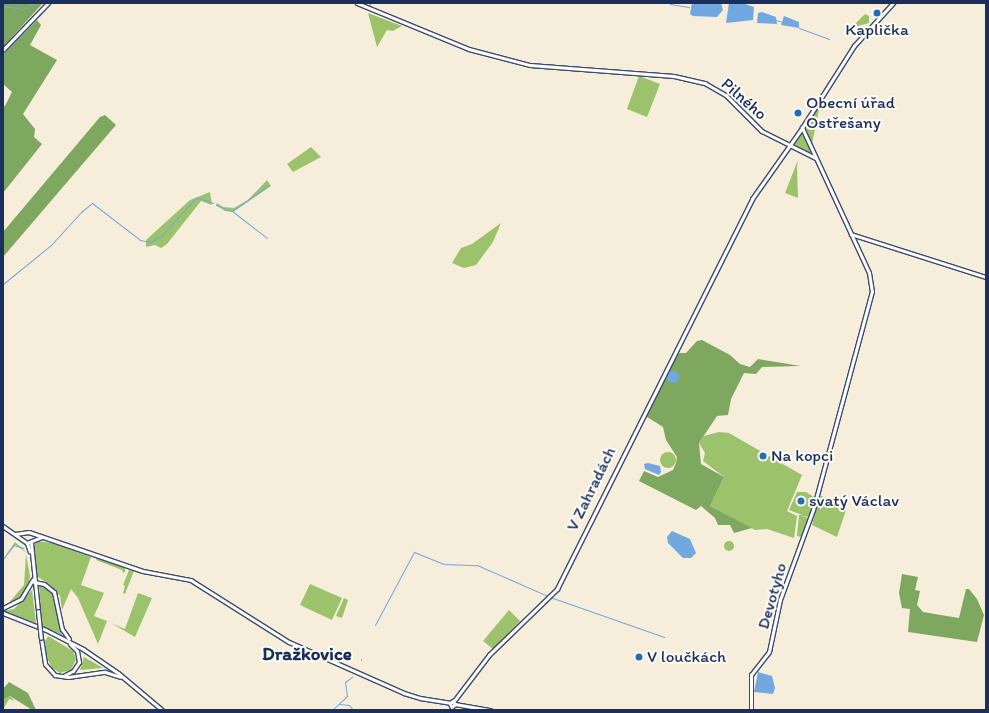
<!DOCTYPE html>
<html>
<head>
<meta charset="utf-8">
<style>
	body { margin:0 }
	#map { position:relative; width:989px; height:713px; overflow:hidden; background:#f6eddb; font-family:Itim,sans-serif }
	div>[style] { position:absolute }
	.green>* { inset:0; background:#9dc26c }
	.round { border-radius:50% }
	.forest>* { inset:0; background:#7ea860 }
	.water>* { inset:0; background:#72a8e0 }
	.stream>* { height:1px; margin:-0.5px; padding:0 0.5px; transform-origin:0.5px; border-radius:0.5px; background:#72a8e0 }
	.roads { filter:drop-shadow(1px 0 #3c4c71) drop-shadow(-1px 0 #3c4c71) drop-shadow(0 1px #3c4c71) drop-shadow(0 -1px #3c4c71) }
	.tertiary>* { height:2.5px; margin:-1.25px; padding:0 1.25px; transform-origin:1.25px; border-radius:1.25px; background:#fff }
	.secondary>* { height:2.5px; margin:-1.25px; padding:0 1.25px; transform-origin:1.25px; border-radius:1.25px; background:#fff }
	.primary>* { height:3px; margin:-1.5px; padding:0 1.5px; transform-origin:1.5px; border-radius:1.5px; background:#fff }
	.bridges { filter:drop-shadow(1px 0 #3c4c71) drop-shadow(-1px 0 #3c4c71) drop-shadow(0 1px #3c4c71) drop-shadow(0 -1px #3c4c71) }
	.primary-bridge>* { height:3px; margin:-1.5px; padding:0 1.5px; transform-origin:1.5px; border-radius:1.5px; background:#fff }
	.dots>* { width:11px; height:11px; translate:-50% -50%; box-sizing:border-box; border:2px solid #fdfcf7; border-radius:50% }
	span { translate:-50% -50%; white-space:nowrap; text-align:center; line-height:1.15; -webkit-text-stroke:4px #fdfcf7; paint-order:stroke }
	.poi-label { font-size:17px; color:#1b2f5e }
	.left { translate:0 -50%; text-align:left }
	.street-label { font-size:17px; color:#1b2f5e }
	.quarter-label { font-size:19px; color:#1b2f5e; font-weight:700 }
	.frame { position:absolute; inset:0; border:4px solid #1b2f5e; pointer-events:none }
</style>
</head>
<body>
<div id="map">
	<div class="green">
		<i style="clip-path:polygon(368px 13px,402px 26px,393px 31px,387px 30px,377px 47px)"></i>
		<i style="clip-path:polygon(865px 14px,869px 16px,869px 23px,851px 28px)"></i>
		<i style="clip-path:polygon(639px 76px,660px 84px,647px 117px,627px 109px)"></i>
		<i style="clip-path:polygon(816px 109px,819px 110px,812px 144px,805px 127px)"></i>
		<i style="clip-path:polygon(802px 133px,811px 152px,809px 153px,794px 144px)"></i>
		<i style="clip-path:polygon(311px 147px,321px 157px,293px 172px,287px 164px)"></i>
		<i style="clip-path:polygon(798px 160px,797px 167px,798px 198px,785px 193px)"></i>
		<i style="clip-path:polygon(267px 180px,271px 186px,233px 212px,225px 211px,216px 205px,217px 203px,223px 207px,234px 208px,248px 200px)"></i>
		<i style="clip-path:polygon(210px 192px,212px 205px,201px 201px,167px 244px,161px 248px,155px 245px,146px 247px,146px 240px,190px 200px)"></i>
		<i style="clip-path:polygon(501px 223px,493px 242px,476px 265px,464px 268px,452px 263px,461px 248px,472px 244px)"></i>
		<i style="clip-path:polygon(719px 432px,729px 433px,802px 475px,787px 511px,797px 516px,794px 538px,767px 529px,755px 530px,710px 506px,724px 477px,703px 461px,705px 453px,699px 443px,704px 436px)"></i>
		<i class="round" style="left:660px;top:452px;width:16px;height:16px"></i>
		<i style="clip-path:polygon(797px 492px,806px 492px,814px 497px,809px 517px,802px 516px,809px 518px,802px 537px,797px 536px,799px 515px,802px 515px,789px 510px)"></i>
		<i style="clip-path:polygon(819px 495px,847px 507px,837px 537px,812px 525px)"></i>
		<i class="round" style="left:724px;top:541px;width:10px;height:10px"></i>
		<i style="clip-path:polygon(37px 541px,53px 543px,91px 557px,81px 585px,104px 593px,94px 616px,107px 621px,98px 644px,78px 598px,71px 589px,62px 610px,60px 596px,51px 586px,37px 576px,33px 547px)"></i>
		<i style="clip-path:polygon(15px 542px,27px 553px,15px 545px,3px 559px)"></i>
		<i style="clip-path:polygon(26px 554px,30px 576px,28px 587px,20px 597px,8px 604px,24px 585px)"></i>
		<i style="clip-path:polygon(98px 557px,125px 567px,125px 572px,123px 573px,122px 570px,96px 560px)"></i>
		<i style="clip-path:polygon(129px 570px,134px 571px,125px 594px,123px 593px,125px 586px,123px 585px)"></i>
		<i style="clip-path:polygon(310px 584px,342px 598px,332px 620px,300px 605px)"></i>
		<i style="clip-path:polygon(39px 585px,45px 587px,54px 595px,62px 635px,42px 626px)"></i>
		<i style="clip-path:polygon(32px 590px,36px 623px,3px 611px,14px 609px)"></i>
		<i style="clip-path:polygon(138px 593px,152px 598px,135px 637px,111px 623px,125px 629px)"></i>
		<i style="clip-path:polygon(344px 598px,348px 600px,342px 618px,336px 616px)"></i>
		<i style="clip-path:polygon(509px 610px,520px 621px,493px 649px,483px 641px)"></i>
		<i style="clip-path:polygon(48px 636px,73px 651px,76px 659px,71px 670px,60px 673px,52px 668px,46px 656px,45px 642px)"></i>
		<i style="clip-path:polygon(84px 657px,103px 668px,80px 670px)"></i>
		<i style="clip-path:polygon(10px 696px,15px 701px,9px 699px,3px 710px,3px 700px)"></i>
	</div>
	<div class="forest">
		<i style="clip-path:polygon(3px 3px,43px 3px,3px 47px)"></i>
		<i style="clip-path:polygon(37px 20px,41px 25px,30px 45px,57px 60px,23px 114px,35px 129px,34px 137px,42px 144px,3px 193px,3px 105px,5px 106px,12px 92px,3px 84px,3px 55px)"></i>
		<i style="clip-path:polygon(105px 115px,116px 125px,3px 257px,3px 232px,100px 117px)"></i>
		<i style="clip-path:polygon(702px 340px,730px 355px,740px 364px,750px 367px,758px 359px,801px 366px,762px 367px,756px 374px,744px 373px,731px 399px,728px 415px,717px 416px,699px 443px,701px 464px,724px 477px,710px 506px,752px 528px,734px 533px,730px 525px,718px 525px,715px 518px,701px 506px,696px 510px,639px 481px,644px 471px,658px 477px,673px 470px,676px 463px,677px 457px,666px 440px,663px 427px,644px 415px,676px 353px,686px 353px,697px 341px)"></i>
		<i style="clip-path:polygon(902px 574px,918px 577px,915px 590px,920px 591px,917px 605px,923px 612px,959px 618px,966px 589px,969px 589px,977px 599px,984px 615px,977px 642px,908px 632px,910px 609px,902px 608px,899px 593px)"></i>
		<i style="clip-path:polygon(9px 682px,28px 693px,36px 710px,32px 710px,10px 696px,3px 700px,3px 689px)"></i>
	</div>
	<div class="water">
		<i style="clip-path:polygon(692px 3px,721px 3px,723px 10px,717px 17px,693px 16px,690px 14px)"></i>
		<i style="clip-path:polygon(729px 3px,742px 3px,754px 7px,753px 20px,726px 23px)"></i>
		<i style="clip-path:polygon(762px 12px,776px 17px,777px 24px,757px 23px,758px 13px)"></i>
		<i style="clip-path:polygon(784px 16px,799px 22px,799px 28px,781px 25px)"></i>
		<i class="round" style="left:667px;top:371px;width:12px;height:12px"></i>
		<i style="clip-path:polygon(648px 463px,660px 466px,661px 472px,659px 475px,645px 469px,644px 464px)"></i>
		<i style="clip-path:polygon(672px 531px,690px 539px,696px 553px,691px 558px,683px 558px,668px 543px,667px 537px)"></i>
		<i style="clip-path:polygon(758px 672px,772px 676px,775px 688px,773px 694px,754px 692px)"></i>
	</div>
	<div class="stream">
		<i style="left:369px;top:3px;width:4px;rotate:63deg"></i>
		<i style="left:670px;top:4px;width:19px;rotate:9deg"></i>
		<i style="left:3px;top:6px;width:21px;rotate:8deg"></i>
		<i style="left:24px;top:9px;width:11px;rotate:-34deg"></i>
		<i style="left:776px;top:20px;width:6px;rotate:18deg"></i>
		<i style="left:799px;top:28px;width:32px;rotate:20deg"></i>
		<i style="left:216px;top:205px;width:17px;rotate:21deg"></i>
		<i style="left:232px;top:211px;width:44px;rotate:37.6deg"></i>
		<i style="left:232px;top:211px;width:45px;rotate:-35.1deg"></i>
		<i style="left:3px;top:284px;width:62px;rotate:-39.1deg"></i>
		<i style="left:51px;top:245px;width:45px;rotate:-47.7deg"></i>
		<i style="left:81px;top:212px;width:14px;rotate:-39deg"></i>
		<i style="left:92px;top:203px;width:61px;rotate:37.6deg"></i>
		<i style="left:140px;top:240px;width:11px;rotate:10deg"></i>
		<i style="left:151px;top:242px;width:13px;rotate:-32deg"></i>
		<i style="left:162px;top:235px;width:49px;rotate:-47.5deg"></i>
		<i style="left:195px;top:199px;width:5px;rotate:-11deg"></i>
		<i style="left:200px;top:198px;width:14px;rotate:21deg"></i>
		<i style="left:3px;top:559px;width:18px;rotate:-52deg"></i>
		<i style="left:14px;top:545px;width:10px;rotate:17deg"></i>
		<i style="left:375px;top:625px;width:83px;rotate:-61.9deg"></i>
		<i style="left:414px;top:552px;width:32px;rotate:22deg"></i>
		<i style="left:444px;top:564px;width:33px;rotate:2deg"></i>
		<i style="left:477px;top:565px;width:80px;rotate:23.7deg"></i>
		<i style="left:550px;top:597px;width:121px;rotate:19.3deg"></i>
		<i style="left:361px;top:660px;width:1px;rotate:-90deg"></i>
		<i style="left:339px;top:704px;width:10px;rotate:6deg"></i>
		<i style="left:349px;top:705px;width:6px;rotate:51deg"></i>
		<i style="left:332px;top:710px;width:21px;rotate:-43deg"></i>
		<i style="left:347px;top:696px;width:14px;rotate:-98deg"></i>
		<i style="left:345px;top:682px;width:9px;rotate:-36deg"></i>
	</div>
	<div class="roads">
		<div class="tertiary">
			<i style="left:357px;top:3px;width:121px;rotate:22.3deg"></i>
			<i style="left:469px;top:49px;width:63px;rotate:14.7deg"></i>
			<i style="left:530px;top:65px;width:144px;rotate:4.4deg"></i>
			<i style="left:674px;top:76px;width:32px;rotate:13deg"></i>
			<i style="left:705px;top:83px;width:24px;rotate:30deg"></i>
			<i style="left:726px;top:95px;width:51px;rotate:45deg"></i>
			<i style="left:762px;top:131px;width:60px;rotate:26.6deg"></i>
			<i style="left:3px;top:50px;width:65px;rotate:-46.2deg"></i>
			<i style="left:851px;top:234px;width:142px;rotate:17.7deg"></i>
			<i style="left:454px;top:701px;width:58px;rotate:-52.7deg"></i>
			<i style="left:489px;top:655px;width:95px;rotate:-44.1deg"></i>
			<i style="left:557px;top:589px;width:436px;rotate:-63.4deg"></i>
			<i style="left:752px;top:199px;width:87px;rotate:-54.8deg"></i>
			<i style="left:802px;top:128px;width:97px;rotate:-57.6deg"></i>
			<i style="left:854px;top:46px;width:58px;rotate:-47.8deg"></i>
			<i style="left:751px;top:710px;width:35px;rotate:-90deg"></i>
			<i style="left:751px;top:675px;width:29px;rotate:-52deg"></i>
			<i style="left:769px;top:652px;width:53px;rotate:-78.1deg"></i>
			<i style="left:780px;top:600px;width:96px;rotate:-69.9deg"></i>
			<i style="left:813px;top:510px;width:226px;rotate:-74.9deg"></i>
			<i style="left:872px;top:292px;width:19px;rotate:-99deg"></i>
			<i style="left:869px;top:273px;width:160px;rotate:-114.8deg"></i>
		</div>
		<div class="secondary">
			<i style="left:3px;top:526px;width:29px;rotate:35deg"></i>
			<i style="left:27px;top:543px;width:16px;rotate:-22deg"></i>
			<i style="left:15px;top:534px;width:14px;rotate:-8deg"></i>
			<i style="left:29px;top:532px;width:120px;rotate:18.9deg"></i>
			<i style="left:143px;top:571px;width:49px;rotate:10.6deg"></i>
			<i style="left:191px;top:580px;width:116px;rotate:32.3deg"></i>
			<i style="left:289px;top:642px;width:126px;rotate:23.9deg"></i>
			<i style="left:404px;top:693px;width:17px;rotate:17deg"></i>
			<i style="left:420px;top:698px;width:30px;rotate:9deg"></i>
			<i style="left:450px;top:703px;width:4px;rotate:-34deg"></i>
			<i style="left:453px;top:701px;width:4px;rotate:56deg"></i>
			<i style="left:455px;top:704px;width:36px;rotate:10deg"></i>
			<i style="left:450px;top:703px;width:4px;rotate:63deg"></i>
			<i style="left:452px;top:707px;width:4px;rotate:-45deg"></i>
		</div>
		<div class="primary">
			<i style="left:27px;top:543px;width:9px;rotate:72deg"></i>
			<i style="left:31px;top:543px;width:68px;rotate:84.1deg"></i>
			<i style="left:34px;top:582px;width:10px;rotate:11deg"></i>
			<i style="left:44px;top:584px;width:13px;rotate:39deg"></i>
			<i style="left:54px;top:592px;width:38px;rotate:78deg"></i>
			<i style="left:62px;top:629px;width:12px;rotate:55deg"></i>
			<i style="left:3px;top:608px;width:20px;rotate:-27deg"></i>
			<i style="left:21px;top:599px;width:23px;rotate:-59deg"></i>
			<i style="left:3px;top:613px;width:46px;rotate:21.6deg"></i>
			<i style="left:46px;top:630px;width:42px;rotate:27.2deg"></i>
			<i style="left:83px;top:649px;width:42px;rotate:34.4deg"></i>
			<i style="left:118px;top:673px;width:57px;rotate:40.1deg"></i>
			<i style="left:41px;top:638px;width:26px;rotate:81deg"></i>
			<i style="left:45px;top:664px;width:15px;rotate:48deg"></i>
			<i style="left:55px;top:675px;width:13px;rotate:9deg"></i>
			<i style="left:68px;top:677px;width:37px;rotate:-8deg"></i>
			<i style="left:105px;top:672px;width:16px;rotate:18deg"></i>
			<i style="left:63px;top:676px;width:11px;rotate:-27deg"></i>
			<i style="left:73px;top:671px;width:11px;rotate:-56deg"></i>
			<i style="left:79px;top:662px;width:11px;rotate:-100deg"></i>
			<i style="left:77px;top:651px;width:10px;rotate:-135deg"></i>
		</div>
	</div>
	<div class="bridges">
		<div class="primary-bridge">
			<i style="left:38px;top:611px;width:27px;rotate:84deg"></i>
		</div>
	</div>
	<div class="dots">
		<i style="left:877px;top:13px;background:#1f6fb2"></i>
		<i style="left:798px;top:113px;background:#1f6fb2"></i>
		<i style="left:763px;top:456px;background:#1f6fb2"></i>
		<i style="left:801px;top:501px;background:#1f6fb2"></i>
		<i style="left:639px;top:657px;background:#1f6fb2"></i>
	</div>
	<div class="poi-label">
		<span style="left:877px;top:30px">Kaplička</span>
		<span class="left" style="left:806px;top:113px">Obecní úřad<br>Ostřešany</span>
		<span class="left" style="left:771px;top:456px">Na kopci</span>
		<span class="left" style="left:809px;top:501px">svatý Václav</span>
		<span class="left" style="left:647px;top:657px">V loučkách</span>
	</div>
	<div class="street-label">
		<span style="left:744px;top:99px;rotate:41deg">Pilného</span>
		<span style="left:591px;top:489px;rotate:-64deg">V Zahradách</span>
		<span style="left:772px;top:596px;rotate:-74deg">Devotyho</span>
	</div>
	<div class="quarter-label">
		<span style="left:307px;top:654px">Dražkovice</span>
	</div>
	<div class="frame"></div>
</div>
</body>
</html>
